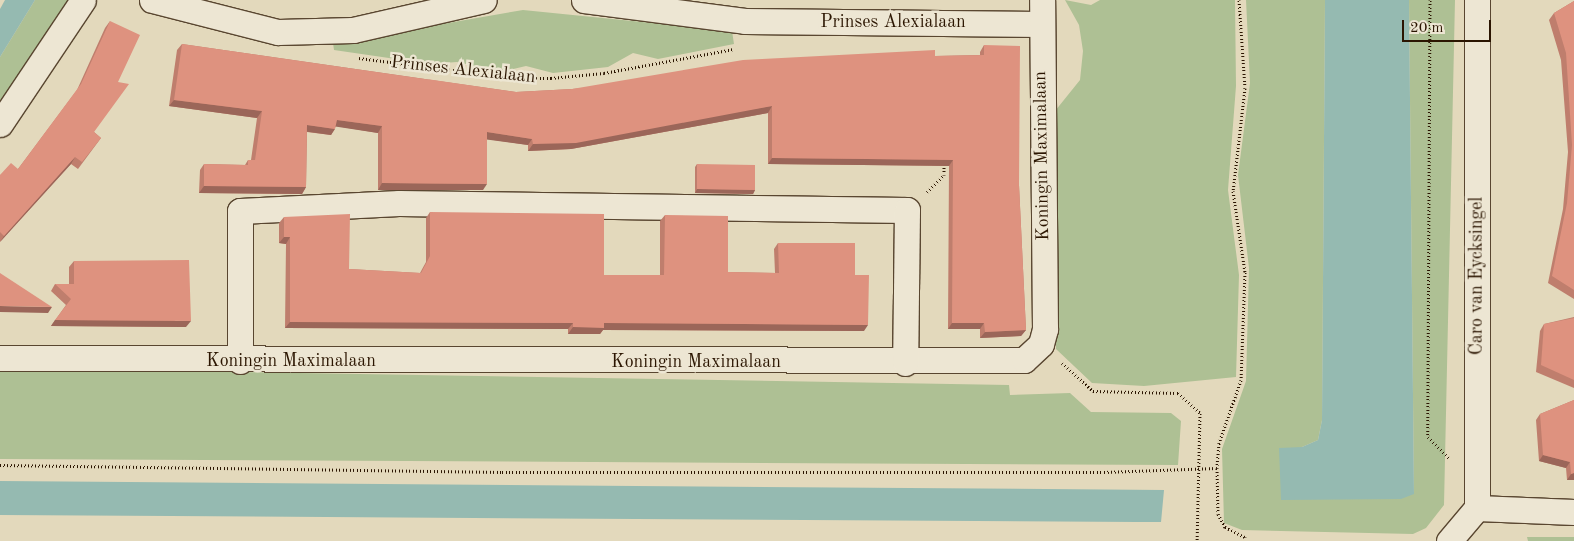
<!DOCTYPE html>
<html>
<head>
<meta charset="utf-8">
<style>
	body { margin:0 }
	#map { position:relative; width:1574px; height:541px; overflow:hidden; background:#e3d9bc; font-family:"Old Standard TT",serif }
	div>[style] { position:absolute }
	.green>* { inset:0; background:#aec094 }
	.water>* { inset:0; background:#95bab1 }
	.path>* { height:3px; margin-top:-1.5px; transform-origin:0; background:repeating-linear-gradient(90deg,#2b1501 0 1px,transparent 0 3.5px) }
	.roads { filter:drop-shadow(1px 0 #594630) drop-shadow(-1px 0 #594630) drop-shadow(0 1px #594630) drop-shadow(0 -1px #594630) }
	.street>* { height:25px; margin:-12.5px; padding:0 12.5px; transform-origin:12.5px; border-radius:12.5px; background:#ede6d3 }
	.wall>* { inset:0; background:#bf7e6d }
	.shaded-wall>* { inset:0; background:#9b6659 }
	.building>* { inset:0; background:#de927f }
	span { translate:-50% -50%; white-space:nowrap; text-align:center; line-height:1.15; -webkit-text-stroke:5px #ede6d3; paint-order:stroke }
	.street-label { font-size:18px; color:#2b1501 }
	.scale { position:absolute; left:1402px; top:20px; width:89px; height:22px; box-sizing:border-box; border:2px solid #2b1501; border-top:0; padding-left:6px; font-size:15px; line-height:18px; white-space:nowrap; color:#2b1501; -webkit-text-stroke:4px #ede6d3; paint-order:stroke }
</style>
</head>
<body>
<div id="map">
	<div class="green">
		<i style="clip-path:polygon(35px 0,68px 0,0 109px,0 57px)"></i>
		<i style="clip-path:polygon(1065px 0,1091px 5px,1100px 0,1235px 0,1236px 86px,1228px 190px,1239px 275px,1236px 377px,1144px 386px,1092px 383px,1056px 349px,1051px 116px,1080px 80px,1083px 51px,1079px 25px)"></i>
		<i style="clip-path:polygon(1246px 0,1325px 0,1322px 420px,1318px 440px,1302px 447px,1414px 494px,1409px 0,1455px 0,1444px 505px,1426px 528px,1413px 534px,1242px 530px,1224px 523px,1222px 449px,1246px 381px,1249px 268px,1238px 175px,1250px 83px)"></i>
		<i style="clip-path:polygon(523px 10px,732px 31px,734px 44px,658px 59px,633px 53px,608px 67px,553px 73px,526px 66px,501px 72px,457px 62px,430px 64px,334px 50px,333px 43px)"></i>
		<i style="clip-path:polygon(0 368px,1009px 385px,1010px 395px,1070px 393px,1091px 412px,1171px 413px,1181px 421px,1178px 465px,0 459px)"></i>
		<i style="clip-path:polygon(1527px 537px,1574px 537px,1574px 541px,1528px 541px)"></i>
	</div>
	<div class="water">
		<i style="clip-path:polygon(5px 0,35px 0,0 57px,0 9px)"></i>
		<i style="clip-path:polygon(1325px 0,1409px 0,1414px 494px,1401px 499px,1281px 500px,1279px 448px,1302px 447px,1318px 440px,1322px 420px)"></i>
		<i style="clip-path:polygon(0 481px,1164px 490px,1161px 522px,1137px 522px,0 515px)"></i>
	</div>
	<div class="path">
		<i style="left:1239px;top:0;width:88px;rotate:86.1deg"></i>
		<i style="left:1245px;top:88px;width:104px;rotate:96.6deg"></i>
		<i style="left:1233px;top:191px;width:82px;rotate:81.6deg"></i>
		<i style="left:1245px;top:272px;width:108px;rotate:92.1deg"></i>
		<i style="left:1241px;top:380px;width:67px;rotate:109.2deg"></i>
		<i style="left:1219px;top:443px;width:25px;rotate:95deg"></i>
		<i style="left:1217px;top:468px;width:46px;rotate:88.8deg"></i>
		<i style="left:1218px;top:514px;width:15px;rotate:62deg"></i>
		<i style="left:1225px;top:527px;width:22px;rotate:27deg"></i>
		<i style="left:1245px;top:537px;width:4px;rotate:90deg"></i>
		<i style="left:1430px;top:0;width:437px;rotate:90.3deg"></i>
		<i style="left:1428px;top:437px;width:30px;rotate:45deg"></i>
		<i style="left:359px;top:58px;width:154px;rotate:7.4deg"></i>
		<i style="left:512px;top:78px;width:39px"></i>
		<i style="left:551px;top:78px;width:53px;rotate:-5.4deg"></i>
		<i style="left:604px;top:73px;width:132px;rotate:-10.5deg"></i>
		<i style="left:927px;top:192px;width:24px;rotate:-45deg"></i>
		<i style="left:944px;top:175px;width:12px;rotate:-90deg"></i>
		<i style="left:1062px;top:363px;width:42px;rotate:42.1deg"></i>
		<i style="left:1093px;top:391px;width:85px;rotate:1.3deg"></i>
		<i style="left:1178px;top:393px;width:30px;rotate:42deg"></i>
		<i style="left:1200px;top:413px;width:128px;rotate:91.3deg"></i>
		<i style="left:0;top:465px;width:502px;rotate:0.8deg"></i>
		<i style="left:502px;top:472px;width:602px"></i>
		<i style="left:1104px;top:472px;width:113px;rotate:-2deg"></i>
	</div>
	<div class="roads">
		<div class="street">
			<i style="left:152px;top:0;width:130px;rotate:14.3deg"></i>
			<i style="left:278px;top:32px;width:75px;rotate:-1.5deg"></i>
			<i style="left:353px;top:30px;width:134px;rotate:-12.9deg"></i>
			<i style="left:584px;top:0;width:162px;rotate:7.4deg"></i>
			<i style="left:745px;top:21px;width:296px;rotate:0.6deg"></i>
			<i style="left:0;top:124px;width:149px;rotate:-56.2deg"></i>
			<i style="left:0;top:358px;width:1024px;rotate:0.11deg"></i>
			<i style="left:1024px;top:360px;width:23px;rotate:-43deg"></i>
			<i style="left:1041px;top:344px;width:16px;rotate:-75deg"></i>
			<i style="left:1045px;top:329px;width:329px;rotate:-90.5deg"></i>
			<i style="left:240px;top:361px;width:150px;rotate:-90deg"></i>
			<i style="left:240px;top:211px;width:159px;rotate:-2.9deg"></i>
			<i style="left:399px;top:203px;width:508px;rotate:0.79deg"></i>
			<i style="left:907px;top:210px;width:153px;rotate:90.7deg"></i>
			<i style="left:1477px;top:508px;width:97px;rotate:2.4deg"></i>
			<i style="left:1449px;top:541px;width:43px;rotate:-49.7deg"></i>
			<i style="left:1477px;top:508px;width:508px;rotate:-90deg"></i>
		</div>
	</div>
	<div class="wall">
		<i style="clip-path:polygon(1574px 1px,1574px 299px,1548px 283px,1563px 209px,1568px 152px,1561px 60px,1549px 20px,1554px 13px)"></i>
		<i style="clip-path:polygon(110px 21px,94px 132px,101px 138px,78px 169px,71px 164px,0 242px,0 175px,18px 169px,77px 90px,105px 28px)"></i>
		<i style="clip-path:polygon(182px 44px,516px 92px,572px 89px,935px 56px,980px 55px,980px 52px,984px 45px,1019px 185px,1026px 330px,1021px 336px,980px 338px,980px 329px,948px 329px,949px 166px,768px 164px,768px 113px,571px 149px,528px 151px,528px 145px,487px 139px,483px 190px,378px 190px,378px 133px,336px 126px,331px 135px,307px 132px,306px 187px,302px 194px,199px 193px,200px 170px,204px 164px,245px 165px,248px 160px,251px 160px,257px 118px,169px 106px,177px 50px)"></i>
		<i style="clip-path:polygon(697px 164px,755px 190px,753px 194px,695px 193px,695px 167px)"></i>
		<i style="clip-path:polygon(430px 212px,604px 275px,660px 275px,660px 221px,665px 215px,728px 272px,775px 273px,774px 249px,778px 243px,855px 275px,864px 331px,603px 330px,600px 334px,568px 334px,568px 329px,285px 328px,286px 244px,279px 243px,279px 223px,284px 217px,349px 269px,420px 273px,426px 262px,426px 218px)"></i>
		<i style="clip-path:polygon(74px 261px,186px 327px,51px 326px,66px 305px,51px 291px,55px 284px,69px 284px,69px 267px)"></i>
		<i style="clip-path:polygon(1574px 317px,1574px 388px,1536px 372px,1540px 331px,1544px 324px)"></i>
		<i style="clip-path:polygon(1574px 400px,1574px 480px,1567px 480px,1566px 468px,1539px 461px,1536px 420px,1540px 414px)"></i>
	</div>
	<div class="shaded-wall">
		<i style="clip-path:polygon(174px 100px,262px 111px,257px 118px,169px 106px)"></i>
		<i style="clip-path:polygon(772px 106px,768px 113px,571px 149px,528px 151px,533px 144px)"></i>
		<i style="clip-path:polygon(337px 120px,382px 126px,378px 133px,332px 126px)"></i>
		<i style="clip-path:polygon(307px 125px,335px 129px,331px 135px,302px 131px)"></i>
		<i style="clip-path:polygon(487px 132px,532px 139px,528px 145px,483px 139px)"></i>
		<i style="clip-path:polygon(75px 157px,71px 164px,0 242px,4px 236px)"></i>
		<i style="clip-path:polygon(772px 158px,953px 160px,949px 166px,768px 164px)"></i>
		<i style="clip-path:polygon(382px 183px,487px 184px,483px 190px,378px 190px)"></i>
		<i style="clip-path:polygon(204px 186px,306px 187px,302px 194px,199px 193px)"></i>
		<i style="clip-path:polygon(697px 189px,755px 190px,753px 194px,695px 193px)"></i>
		<i style="clip-path:polygon(284px 237px,290px 237px,286px 244px,279px 243px)"></i>
		<i style="clip-path:polygon(0 306px,52px 307px,48px 313px,0 312px)"></i>
		<i style="clip-path:polygon(55px 320px,191px 321px,186px 327px,51px 326px)"></i>
		<i style="clip-path:polygon(290px 322px,573px 323px,568px 329px,285px 328px)"></i>
		<i style="clip-path:polygon(604px 323px,868px 325px,864px 331px,603px 330px,600px 334px,568px 334px,573px 327px)"></i>
		<i style="clip-path:polygon(952px 323px,984px 323px,980px 329px,948px 329px)"></i>
		<i style="clip-path:polygon(1026px 330px,1021px 336px,980px 338px,985px 332px)"></i>
		<i style="clip-path:polygon(1543px 455px,1570px 462px,1566px 468px,1539px 461px)"></i>
		<i style="clip-path:polygon(1574px 473px,1574px 480px,1567px 480px,1571px 474px)"></i>
	</div>
	<div class="building">
		<i style="clip-path:polygon(1574px 1px,1574px 290px,1552px 276px,1567px 203px,1572px 145px,1566px 53px,1554px 13px)"></i>
		<i style="clip-path:polygon(110px 21px,140px 35px,118px 82px,129px 84px,94px 132px,101px 138px,82px 162px,75px 157px,4px 236px,0 232px,0 175px,11px 163px,18px 169px,81px 84px)"></i>
		<i style="clip-path:polygon(182px 44px,516px 92px,572px 89px,743px 60px,935px 50px,935px 56px,984px 55px,984px 45px,1020px 46px,1019px 185px,1026px 330px,985px 332px,984px 323px,952px 323px,953px 160px,772px 158px,772px 106px,576px 143px,533px 144px,532px 139px,487px 132px,487px 184px,382px 183px,382px 126px,337px 120px,335px 129px,307px 125px,306px 187px,204px 186px,204px 164px,248px 165px,248px 160px,255px 160px,262px 111px,174px 100px)"></i>
		<i style="clip-path:polygon(697px 164px,755px 165px,755px 190px,697px 189px)"></i>
		<i style="clip-path:polygon(430px 212px,604px 214px,604px 275px,664px 275px,665px 215px,728px 216px,728px 272px,779px 273px,778px 243px,855px 243px,855px 275px,869px 275px,868px 325px,604px 323px,604px 328px,573px 327px,573px 323px,290px 322px,290px 237px,284px 237px,284px 217px,350px 214px,349px 269px,421px 273px,430px 256px)"></i>
		<i style="clip-path:polygon(189px 260px,191px 321px,55px 320px,71px 299px,55px 284px,74px 284px,74px 261px)"></i>
		<i style="clip-path:polygon(0 273px,52px 307px,0 306px)"></i>
		<i style="clip-path:polygon(1574px 318px,1574px 380px,1541px 365px,1544px 324px)"></i>
		<i style="clip-path:polygon(1574px 400px,1574px 473px,1571px 474px,1570px 462px,1543px 455px,1540px 414px)"></i>
	</div>
	<div class="street-label">
		<span style="left:893px;top:22px">Prinses Alexialaan</span>
		<span style="left:463px;top:70px;rotate:6deg">Prinses Alexialaan</span>
		<span style="left:1042px;top:156px;rotate:-91deg">Koningin Maximalaan</span>
		<span style="left:1477px;top:276px;rotate:-90deg">Caro van Eycksingel</span>
		<span style="left:291px;top:361px">Koningin Maximalaan</span>
		<span style="left:696px;top:362px">Koningin Maximalaan</span>
	</div>
	<div class="scale">20 m</div>
</div>
</body>
</html>
